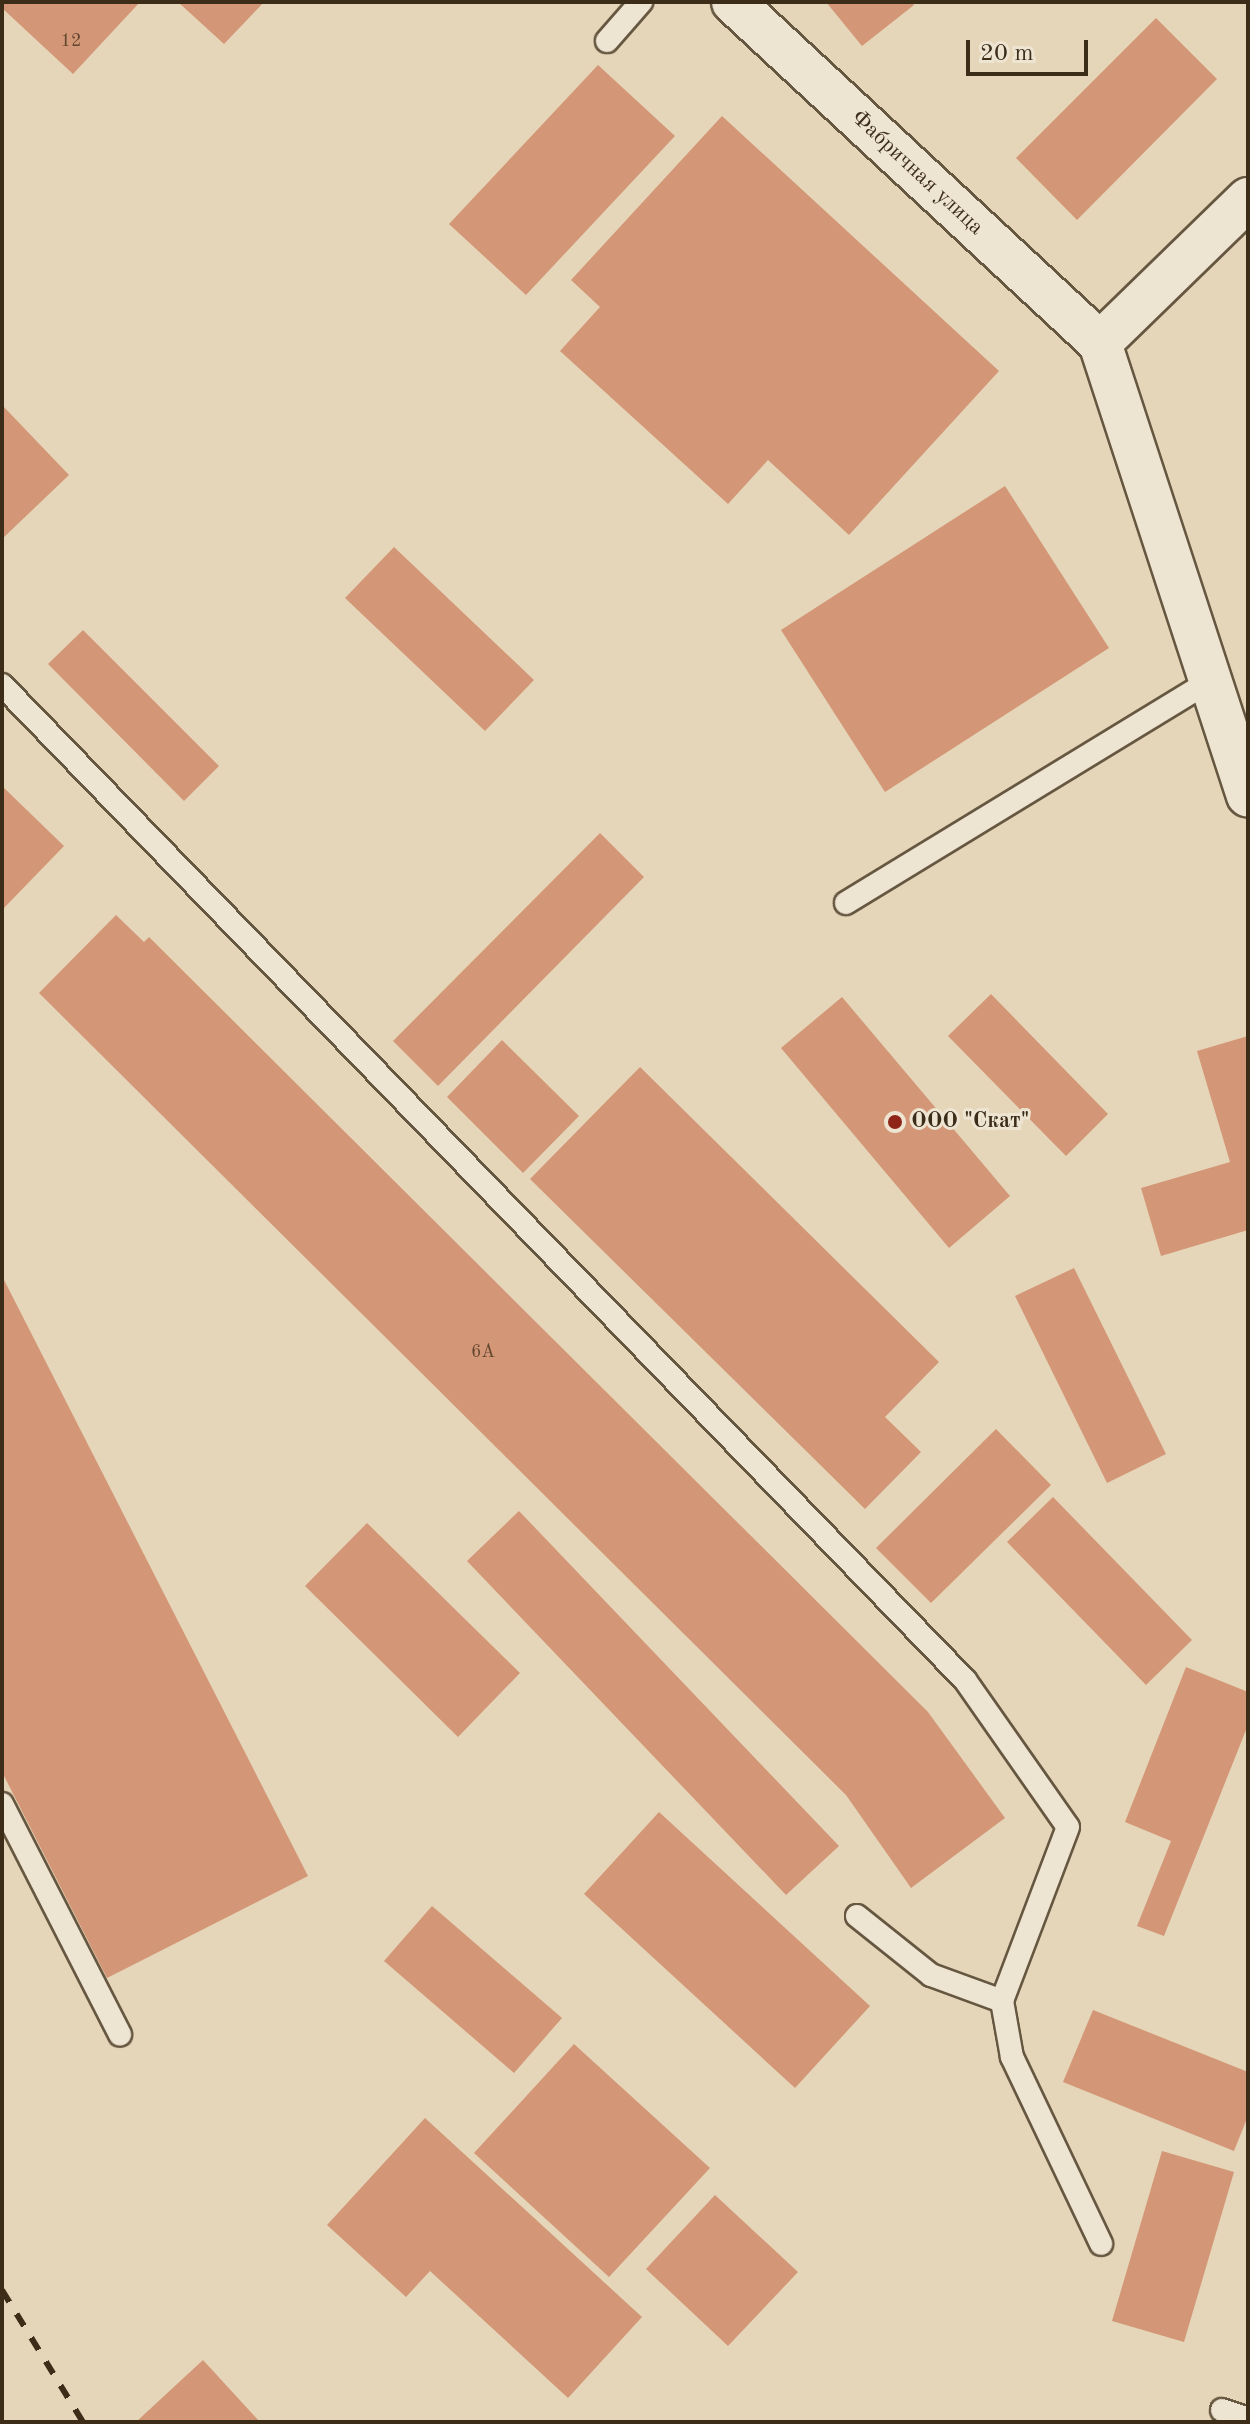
<!DOCTYPE html>
<html>
<head>
<meta charset="utf-8">
<style>
	body { margin:0 }
	#map { position:relative; width:1250px; height:2424px; overflow:hidden; background:#e5d6b9; font-family:"Old Standard TT",serif }
	div>[style] { position:absolute }
	.building>* { inset:0; background:#d39676 }
	.roads { filter:drop-shadow(2px 0 #665741) drop-shadow(-2px 0 #665741) drop-shadow(0 2px #665741) drop-shadow(0 -2px #665741) }
	.service>* { height:22px; margin:-11px; padding:0 11px; transform-origin:11px; border-radius:11px; background:#eee4d2 }
	.minor>* { height:42px; margin:-21px; padding:0 21px; transform-origin:21px; border-radius:21px; background:#eee4d2 }
	.rail>* { height:6px; margin-top:-3px; transform-origin:0; background:repeating-linear-gradient(90deg,#3c2d19 0 14px,transparent 0 28px) }
	.dots>* { width:22px; height:22px; translate:-50% -50%; box-sizing:border-box; border:4px solid #eee4d2; border-radius:50% }
	span { translate:-50% -50%; white-space:nowrap; text-align:center; line-height:1.15; -webkit-text-stroke:6px #eee4d2; paint-order:stroke }
	.number-label { font-size:18px; color:#624730 }
	.number-label span { -webkit-text-stroke-width:0 }
	.street-label { font-size:22px; color:#3c2d19 }
	.poi-label { font-size:22px; color:#3c2d19; font-weight:700 }
	.left { translate:0 -50%; text-align:left }
	.frame { position:absolute; inset:0; border:4px solid #3c2d19; pointer-events:none }
	.scale { position:absolute; left:966px; top:40px; width:122px; height:36px; box-sizing:border-box; border:4px solid #3c2d19; border-top:0; padding-left:10px; font-size:24px; line-height:28px; white-space:nowrap; color:#3c2d19; -webkit-text-stroke:6px #eee4d2; paint-order:stroke }
</style>
</head>
<body>
<div id="map">
	<div class="building">
		<i style="clip-path:polygon(2px 2px,140px 2px,73px 74px,2px 8px)"></i>
		<i style="clip-path:polygon(178px 2px,264px 2px,224px 44px)"></i>
		<i style="clip-path:polygon(826px 2px,911px 2px,914px 5px,862px 46px)"></i>
		<i style="clip-path:polygon(1156px 18px,1217px 79px,1077px 220px,1016px 158px)"></i>
		<i style="clip-path:polygon(598px 65px,675px 136px,526px 295px,449px 224px)"></i>
		<i style="clip-path:polygon(722px 116px,999px 371px,849px 535px,768px 460px,728px 504px,560px 351px,600px 307px,571px 280px)"></i>
		<i style="clip-path:polygon(2px 405px,69px 475px,2px 539px)"></i>
		<i style="clip-path:polygon(1005px 486px,1109px 648px,885px 792px,781px 630px)"></i>
		<i style="clip-path:polygon(394px 547px,534px 680px,485px 731px,345px 598px)"></i>
		<i style="clip-path:polygon(83px 630px,219px 766px,184px 801px,48px 664px)"></i>
		<i style="clip-path:polygon(2px 786px,64px 846px,2px 910px)"></i>
		<i style="clip-path:polygon(600px 833px,644px 877px,438px 1086px,393px 1041px)"></i>
		<i style="clip-path:polygon(116px 915px,144px 942px,149px 937px,928px 1712px,1005px 1818px,911px 1888px,846px 1795px,39px 993px)"></i>
		<i style="clip-path:polygon(991px 994px,1108px 1114px,1066px 1156px,948px 1036px)"></i>
		<i style="clip-path:polygon(842px 997px,1010px 1196px,949px 1248px,781px 1048px)"></i>
		<i style="clip-path:polygon(1248px 1036px,1248px 1230px,1161px 1256px,1141px 1188px,1230px 1162px,1197px 1051px)"></i>
		<i style="clip-path:polygon(502px 1040px,579px 1116px,523px 1173px,447px 1097px)"></i>
		<i style="clip-path:polygon(640px 1067px,939px 1362px,885px 1417px,921px 1452px,865px 1509px,530px 1179px)"></i>
		<i style="clip-path:polygon(1074px 1268px,1166px 1454px,1107px 1483px,1015px 1296px)"></i>
		<i style="clip-path:polygon(2px 1276px,308px 1876px,107px 1978px,2px 1772px)"></i>
		<i style="clip-path:polygon(996px 1429px,1051px 1485px,931px 1603px,876px 1548px)"></i>
		<i style="clip-path:polygon(1053px 1497px,1192px 1640px,1146px 1685px,1007px 1542px)"></i>
		<i style="clip-path:polygon(519px 1511px,839px 1846px,786px 1895px,467px 1561px)"></i>
		<i style="clip-path:polygon(367px 1523px,520px 1673px,458px 1737px,305px 1586px)"></i>
		<i style="clip-path:polygon(1186px 1667px,1248px 1692px,1248px 1725px,1164px 1936px,1137px 1926px,1171px 1841px,1125px 1822px)"></i>
		<i style="clip-path:polygon(659px 1812px,870px 2006px,795px 2088px,584px 1894px)"></i>
		<i style="clip-path:polygon(432px 1906px,562px 2018px,514px 2073px,384px 1961px)"></i>
		<i style="clip-path:polygon(1093px 2010px,1248px 2072px,1248px 2116px,1234px 2151px,1063px 2082px)"></i>
		<i style="clip-path:polygon(574px 2044px,710px 2168px,609px 2277px,474px 2153px)"></i>
		<i style="clip-path:polygon(425px 2118px,642px 2317px,568px 2398px,430px 2271px,406px 2297px,327px 2225px)"></i>
		<i style="clip-path:polygon(1162px 2151px,1234px 2172px,1184px 2342px,1112px 2321px)"></i>
		<i style="clip-path:polygon(715px 2195px,798px 2272px,728px 2346px,646px 2269px)"></i>
		<i style="clip-path:polygon(203px 2360px,260px 2422px,136px 2422px)"></i>
	</div>
	<div class="roads">
		<div class="service">
			<i style="left:607px;top:41px;width:52px;rotate:-48.9deg"></i>
			<i style="left:2px;top:685px;width:1385px;rotate:45.94deg"></i>
			<i style="left:965px;top:1680px;width:179px;rotate:55deg"></i>
			<i style="left:1068px;top:1827px;width:186px;rotate:110.8deg"></i>
			<i style="left:1002px;top:2001px;width:57px;rotate:79.9deg"></i>
			<i style="left:1012px;top:2057px;width:207px;rotate:64.5deg"></i>
			<i style="left:846px;top:903px;width:428px;rotate:-31.4deg"></i>
			<i style="left:2px;top:1804px;width:259px;rotate:62.9deg"></i>
			<i style="left:857px;top:1916px;width:95px;rotate:38.6deg"></i>
			<i style="left:931px;top:1975px;width:76px;rotate:20.1deg"></i>
			<i style="left:1222px;top:2410px;width:28px;rotate:19deg"></i>
		</div>
		<div class="minor">
			<i style="left:733px;top:2px;width:501px;rotate:42.9deg"></i>
			<i style="left:1248px;top:199px;width:206px;rotate:135.8deg"></i>
			<i style="left:1100px;top:343px;width:476px;rotate:71.9deg"></i>
		</div>
	</div>
	<div class="rail">
		<i style="left:2px;top:2290px;width:155px;rotate:58.5deg"></i>
	</div>
	<div class="dots">
		<i style="left:895px;top:1122px;background:#8f2418"></i>
	</div>
	<div class="number-label">
		<span style="left:71px;top:41px">12</span>
		<span style="left:483px;top:1352px">6А</span>
	</div>
	<div class="street-label">
		<span style="left:917px;top:173px;rotate:43deg">Фабричная улица</span>
	</div>
	<div class="poi-label">
		<span class="left" style="left:911px;top:1122px">ООО "Скат"</span>
	</div>
	<div class="frame"></div>
	<div class="scale">20 m</div>
</div>
</body>
</html>
